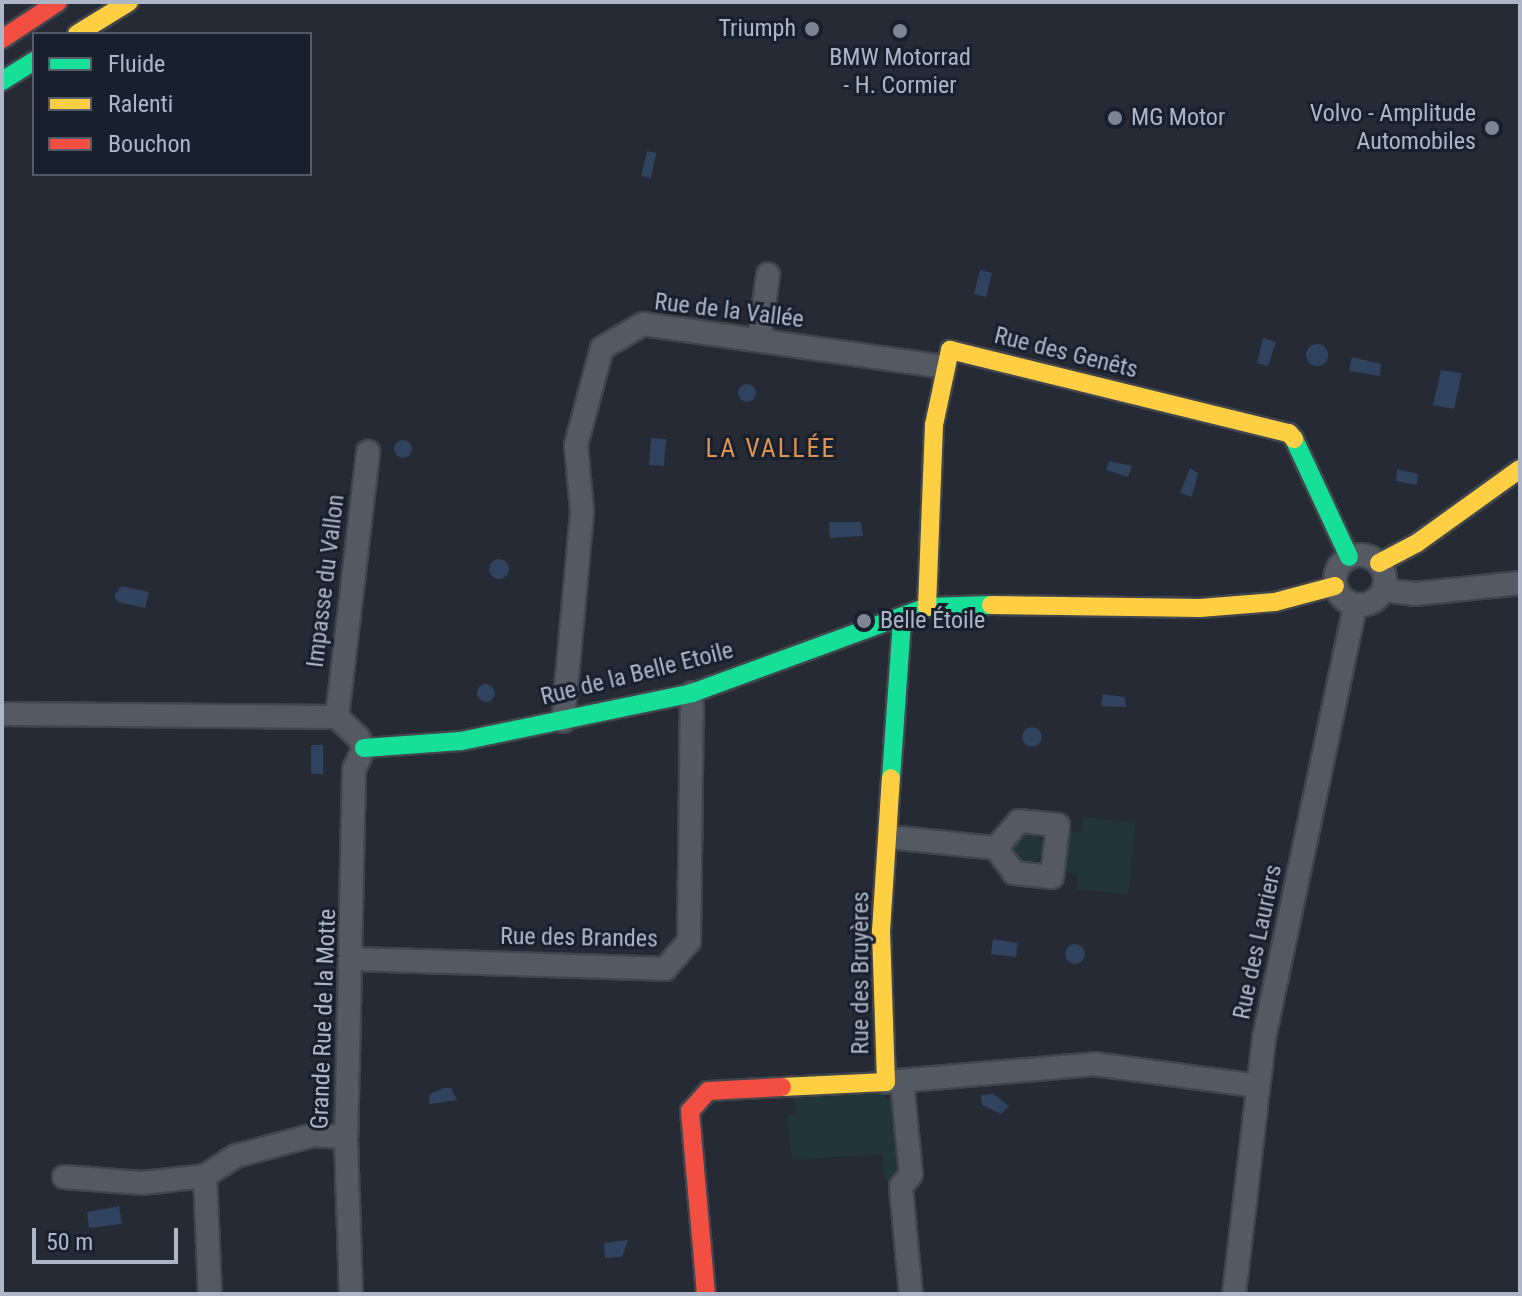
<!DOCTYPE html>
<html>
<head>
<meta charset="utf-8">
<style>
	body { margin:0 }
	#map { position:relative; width:1522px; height:1296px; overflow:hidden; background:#252a34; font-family:"Roboto Condensed",sans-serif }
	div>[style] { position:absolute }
	.green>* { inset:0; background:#22353a }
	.round { border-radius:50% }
	.water>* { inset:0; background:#2f425e }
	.roads { filter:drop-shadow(2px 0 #41454c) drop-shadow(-2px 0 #41454c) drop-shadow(0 2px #41454c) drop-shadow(0 -2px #41454c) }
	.street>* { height:22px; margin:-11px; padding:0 11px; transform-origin:11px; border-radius:11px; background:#545962 }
	.street>.ring { margin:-11px; padding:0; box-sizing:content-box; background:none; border:22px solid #545962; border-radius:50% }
	.fast>* { height:18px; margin:-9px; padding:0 9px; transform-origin:9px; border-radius:9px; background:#16e098 }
	.slow>* { height:18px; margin:-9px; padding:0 9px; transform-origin:9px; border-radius:9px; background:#ffcf43 }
	.jam>* { height:18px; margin:-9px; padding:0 9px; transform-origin:9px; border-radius:9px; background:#f24e42 }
	.dots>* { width:22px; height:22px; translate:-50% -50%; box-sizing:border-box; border:4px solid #18202e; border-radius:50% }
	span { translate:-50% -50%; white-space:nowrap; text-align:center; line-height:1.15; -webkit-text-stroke:6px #18202e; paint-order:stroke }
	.poi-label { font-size:24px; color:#adb6c7 }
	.right { translate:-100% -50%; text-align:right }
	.left { translate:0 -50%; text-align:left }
	.street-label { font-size:24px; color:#adb6c7 }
	.neighbourhood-label { font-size:26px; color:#dc9453; letter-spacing:2px }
	.frame { position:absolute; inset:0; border:4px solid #adb6c7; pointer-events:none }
	.legend { position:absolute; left:32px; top:32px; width:280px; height:144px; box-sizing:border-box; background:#18202e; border:2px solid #545c6b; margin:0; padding:10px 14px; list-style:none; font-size:24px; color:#adb6c7 }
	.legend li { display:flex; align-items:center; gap:16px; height:40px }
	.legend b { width:40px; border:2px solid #545c6b }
	.scale { position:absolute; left:32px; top:1228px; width:146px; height:36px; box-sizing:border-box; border:4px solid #adb6c7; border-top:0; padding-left:10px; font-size:24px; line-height:28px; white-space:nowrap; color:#adb6c7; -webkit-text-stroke:6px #18202e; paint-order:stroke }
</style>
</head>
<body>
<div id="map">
	<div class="green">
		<i style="clip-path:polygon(1083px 817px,1136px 823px,1128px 895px,1077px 889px,1078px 874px,1064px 872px,1069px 831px,1081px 832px)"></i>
		<i class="round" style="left:1013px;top:832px;width:30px;height:30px"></i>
		<i style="clip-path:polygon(882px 1094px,893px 1102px,899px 1175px,892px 1182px,885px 1183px,882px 1154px,792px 1160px,787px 1115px,796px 1114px,795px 1098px)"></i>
	</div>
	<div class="water">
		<i style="clip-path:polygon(647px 151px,656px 153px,651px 178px,641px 176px)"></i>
		<i style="clip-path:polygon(980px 270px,992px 273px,986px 297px,974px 294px)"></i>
		<i style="clip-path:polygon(1263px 338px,1276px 342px,1268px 366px,1257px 363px)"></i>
		<i class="round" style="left:1306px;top:344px;width:22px;height:22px"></i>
		<i style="clip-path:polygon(1352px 357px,1381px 364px,1380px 376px,1349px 371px)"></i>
		<i style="clip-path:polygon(1441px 370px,1462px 373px,1454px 409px,1433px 405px)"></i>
		<i class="round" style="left:738px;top:384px;width:18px;height:18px"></i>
		<i style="clip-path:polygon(651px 438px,666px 439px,664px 466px,649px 465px)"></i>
		<i class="round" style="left:394px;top:440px;width:18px;height:18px"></i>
		<i style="clip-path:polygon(1109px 461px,1132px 466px,1128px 477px,1106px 470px)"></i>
		<i style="clip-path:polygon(1190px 468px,1198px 473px,1192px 497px,1180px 493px)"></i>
		<i style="clip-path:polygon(1397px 469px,1418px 474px,1417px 485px,1396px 481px)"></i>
		<i style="clip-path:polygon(829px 522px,861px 522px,863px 536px,830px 538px)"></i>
		<i class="round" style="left:489px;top:559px;width:20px;height:20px"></i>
		<i style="clip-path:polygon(121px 586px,149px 592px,145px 608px,118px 602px,114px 596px)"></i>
		<i class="round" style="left:477px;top:684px;width:18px;height:18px"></i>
		<i style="clip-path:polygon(1103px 694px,1125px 697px,1126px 707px,1101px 706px)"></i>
		<i class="round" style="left:1022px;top:727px;width:20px;height:20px"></i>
		<i style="clip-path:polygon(311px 745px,323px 745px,323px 774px,311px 774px)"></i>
		<i style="clip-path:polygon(993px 939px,1018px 943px,1016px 957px,991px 954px)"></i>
		<i class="round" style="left:1065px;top:944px;width:20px;height:20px"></i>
		<i style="clip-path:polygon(444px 1088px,451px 1088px,457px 1100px,429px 1104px,430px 1094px)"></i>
		<i style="clip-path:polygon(993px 1094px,1009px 1106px,1001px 1114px,982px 1105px,981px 1095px)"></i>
		<i style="clip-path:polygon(119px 1206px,122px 1224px,89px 1228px,87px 1212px)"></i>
		<i style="clip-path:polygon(628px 1240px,622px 1257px,605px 1258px,604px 1243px)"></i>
	</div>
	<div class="roads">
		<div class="street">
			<i style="left:759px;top:340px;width:66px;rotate:-82.1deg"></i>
			<i class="ring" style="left:1335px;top:555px;width:28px;height:28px"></i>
			<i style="left:1383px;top:590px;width:31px;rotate:7deg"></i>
			<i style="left:1414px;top:594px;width:107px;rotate:-5.9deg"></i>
			<i style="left:2px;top:714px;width:335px;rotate:0.5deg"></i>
			<i style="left:337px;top:717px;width:29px;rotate:44deg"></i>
			<i style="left:358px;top:737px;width:13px;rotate:61deg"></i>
			<i style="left:364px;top:748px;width:23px;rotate:115deg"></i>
			<i style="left:354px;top:769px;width:368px;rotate:91.2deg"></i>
			<i style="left:346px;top:1137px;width:157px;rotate:88.2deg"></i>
			<i style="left:337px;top:717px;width:267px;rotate:-83.3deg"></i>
			<i style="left:563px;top:721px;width:211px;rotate:-84.8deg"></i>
			<i style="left:582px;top:511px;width:66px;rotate:-95.2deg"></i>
			<i style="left:576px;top:445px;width:100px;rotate:-75deg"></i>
			<i style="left:602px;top:348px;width:48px;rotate:-30.3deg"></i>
			<i style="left:643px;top:324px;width:304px;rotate:8.1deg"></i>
			<i style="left:889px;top:837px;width:108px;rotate:5.9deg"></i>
			<i style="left:996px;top:848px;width:31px;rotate:54deg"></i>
			<i style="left:1014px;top:873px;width:38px;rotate:6deg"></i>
			<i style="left:1052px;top:877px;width:52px;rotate:-83.4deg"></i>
			<i style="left:1058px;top:825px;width:39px;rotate:-174deg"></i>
			<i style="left:1019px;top:821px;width:35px;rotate:130deg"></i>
			<i style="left:353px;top:959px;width:312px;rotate:1.8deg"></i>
			<i style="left:665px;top:969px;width:37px;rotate:-49deg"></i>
			<i style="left:689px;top:941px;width:248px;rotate:-89.3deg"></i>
			<i style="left:902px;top:1081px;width:93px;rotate:84.5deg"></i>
			<i style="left:911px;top:1174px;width:16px;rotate:128deg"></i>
			<i style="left:901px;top:1187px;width:107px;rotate:84.7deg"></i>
			<i style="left:886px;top:1082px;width:209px;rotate:-4.9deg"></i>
			<i style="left:1094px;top:1064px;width:165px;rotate:7.6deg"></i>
			<i style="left:64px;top:1177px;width:78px;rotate:4.4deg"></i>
			<i style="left:142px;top:1183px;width:63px;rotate:-6.3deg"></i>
			<i style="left:210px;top:1294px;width:118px;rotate:-92.4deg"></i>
			<i style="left:205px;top:1176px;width:37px;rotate:-33deg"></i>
			<i style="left:236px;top:1156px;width:81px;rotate:-15.1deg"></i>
			<i style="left:314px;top:1135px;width:32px;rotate:4deg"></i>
			<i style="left:1234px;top:1294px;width:258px;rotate:-83.3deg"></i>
			<i style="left:1264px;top:1038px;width:442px;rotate:-78.1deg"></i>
		</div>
		<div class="fast">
			<i style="left:2px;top:81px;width:38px;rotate:-32deg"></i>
			<i style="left:1294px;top:439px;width:130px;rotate:65deg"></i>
			<i style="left:364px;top:748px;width:97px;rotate:-4.1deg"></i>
			<i style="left:461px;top:741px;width:236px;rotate:-11.7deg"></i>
			<i style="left:692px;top:693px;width:250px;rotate:-20.1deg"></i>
			<i style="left:927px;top:607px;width:64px;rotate:-1.8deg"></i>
			<i style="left:891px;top:778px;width:157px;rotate:-86deg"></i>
		</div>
		<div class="slow">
			<i style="left:77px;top:34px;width:61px;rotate:-31.6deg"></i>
			<i style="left:1379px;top:563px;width:43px;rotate:-27.8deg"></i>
			<i style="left:1417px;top:543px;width:127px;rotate:-35.7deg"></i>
			<i style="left:991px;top:605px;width:209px;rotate:0.8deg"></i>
			<i style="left:1200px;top:608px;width:75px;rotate:-4.6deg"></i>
			<i style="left:1275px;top:602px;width:62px;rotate:-14.9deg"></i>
			<i style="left:927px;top:607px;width:182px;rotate:-87.8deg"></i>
			<i style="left:934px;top:425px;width:77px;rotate:-78deg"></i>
			<i style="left:950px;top:350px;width:349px;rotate:13.8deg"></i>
			<i style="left:1289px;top:433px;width:8px;rotate:50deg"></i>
			<i style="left:782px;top:1087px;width:104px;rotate:-2.8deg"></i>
			<i style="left:886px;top:1082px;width:151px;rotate:-91.9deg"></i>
			<i style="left:881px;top:931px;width:153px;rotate:-86.3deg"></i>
		</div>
		<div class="jam">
			<i style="left:2px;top:39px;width:67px;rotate:-33.5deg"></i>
			<i style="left:706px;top:1294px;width:184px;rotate:-95deg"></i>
			<i style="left:690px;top:1111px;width:27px;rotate:-48deg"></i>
			<i style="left:708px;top:1091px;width:74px;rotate:-3.1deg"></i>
		</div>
	</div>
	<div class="dots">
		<i style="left:812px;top:29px;background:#7d8594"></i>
		<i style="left:900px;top:31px;background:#7d8594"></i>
		<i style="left:1115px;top:118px;background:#7d8594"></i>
		<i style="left:1492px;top:128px;background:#7d8594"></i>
		<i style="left:864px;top:621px;background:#7d8594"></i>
	</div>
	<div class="poi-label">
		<span class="right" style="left:796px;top:29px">Triumph</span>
		<span style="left:900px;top:72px">BMW Motorrad<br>- H. Cormier</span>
		<span class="right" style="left:1476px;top:128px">Volvo - Amplitude<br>Automobiles</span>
		<span class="left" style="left:1131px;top:118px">MG Motor</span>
		<span class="left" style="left:880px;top:621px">Belle Étoile</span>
	</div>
	<div class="street-label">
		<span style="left:729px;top:311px;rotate:7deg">Rue de la Vallée</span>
		<span style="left:1066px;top:353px;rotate:14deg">Rue des Genêts</span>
		<span style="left:326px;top:581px;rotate:-83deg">Impasse du Vallon</span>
		<span style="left:637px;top:674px;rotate:-14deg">Rue de la Belle Etoile</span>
		<span style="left:579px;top:938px;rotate:1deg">Rue des Brandes</span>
		<span style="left:1258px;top:942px;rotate:-78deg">Rue des Lauriers</span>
		<span style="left:861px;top:973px;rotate:-90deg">Rue des Bruyères</span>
		<span style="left:324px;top:1019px;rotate:-88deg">Grande Rue de la Motte</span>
	</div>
	<div class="neighbourhood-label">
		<span style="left:771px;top:449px">LA VALLÉE</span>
	</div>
	<div class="frame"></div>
	<ul class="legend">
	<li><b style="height:10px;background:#16e098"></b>Fluide</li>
	<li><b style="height:10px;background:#ffcf43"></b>Ralenti</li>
	<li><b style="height:10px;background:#f24e42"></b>Bouchon</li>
	</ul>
	<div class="scale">50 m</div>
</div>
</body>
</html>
